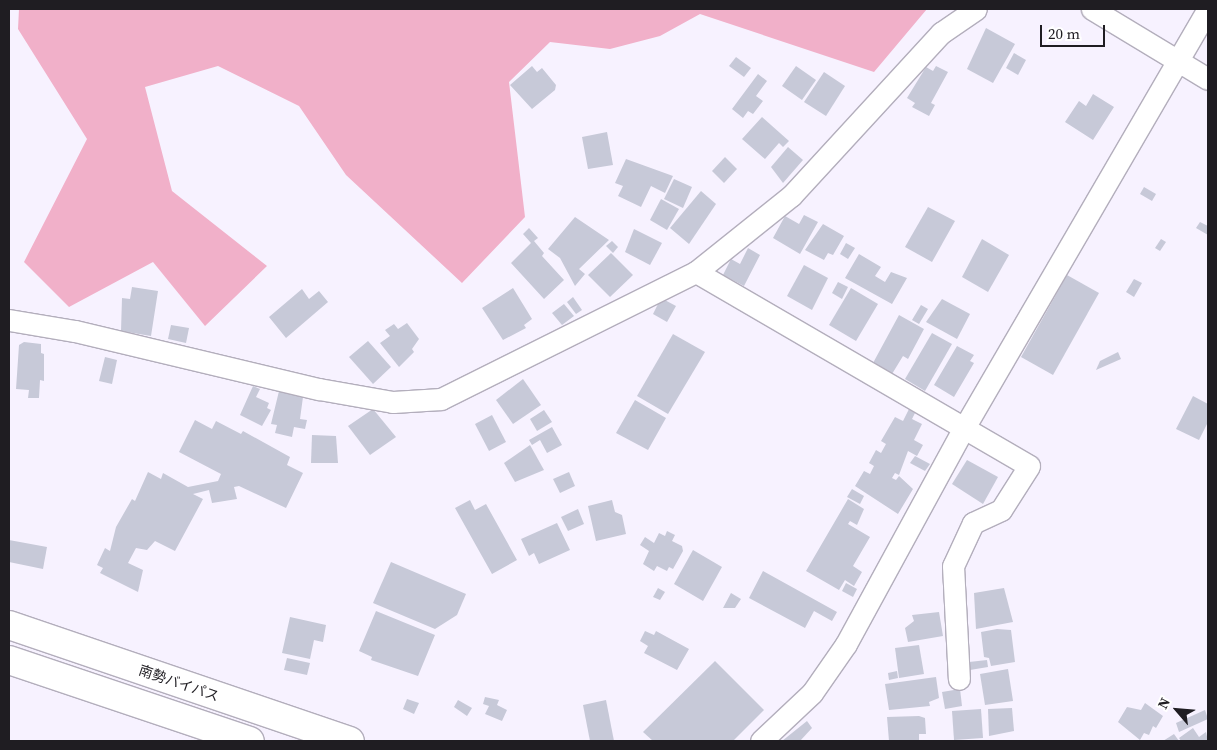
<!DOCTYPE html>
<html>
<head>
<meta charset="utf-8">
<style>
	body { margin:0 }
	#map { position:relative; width:1217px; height:750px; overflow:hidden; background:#f7f2ff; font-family:"Source Serif 4","Noto Sans JP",serif }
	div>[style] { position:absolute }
	.forest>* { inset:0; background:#f1b0c9 }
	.building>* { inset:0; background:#c7c9d8 }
	.roads { filter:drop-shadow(1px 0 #b3aebc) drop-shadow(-1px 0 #b3aebc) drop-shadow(0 1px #b3aebc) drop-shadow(0 -1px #b3aebc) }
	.minor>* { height:21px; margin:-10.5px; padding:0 10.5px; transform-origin:10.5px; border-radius:10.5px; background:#fff }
	.trunk>* { height:28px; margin:-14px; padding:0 14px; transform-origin:14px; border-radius:14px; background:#fff }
	span { translate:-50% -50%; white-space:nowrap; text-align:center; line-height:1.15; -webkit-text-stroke:4px #fff; paint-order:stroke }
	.street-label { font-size:14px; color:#1f1d22 }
	.frame { position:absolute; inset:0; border:10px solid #1f1d22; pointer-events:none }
	.north { position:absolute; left:1152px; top:685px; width:50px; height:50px; -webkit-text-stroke:4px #fff; paint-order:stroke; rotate:297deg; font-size:14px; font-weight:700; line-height:20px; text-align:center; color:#1f1d22 }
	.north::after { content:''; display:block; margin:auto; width:18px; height:22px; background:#1f1d22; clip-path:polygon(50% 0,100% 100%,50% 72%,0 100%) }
	.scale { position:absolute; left:1040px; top:25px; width:65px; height:22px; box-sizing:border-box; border:2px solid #1f1d22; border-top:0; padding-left:6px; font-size:15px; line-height:18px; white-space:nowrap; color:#1f1d22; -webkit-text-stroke:4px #fff; paint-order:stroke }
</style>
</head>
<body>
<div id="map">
	<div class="forest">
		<i style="clip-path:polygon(19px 9px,927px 9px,874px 72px,700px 14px,660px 36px,610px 49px,550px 42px,509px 82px,525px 217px,462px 283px,346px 175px,299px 106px,218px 66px,145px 87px,172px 191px,267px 266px,205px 326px,153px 262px,69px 307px,24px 262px,87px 139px,18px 29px)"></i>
	</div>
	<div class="building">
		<i style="clip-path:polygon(986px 28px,1015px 44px,993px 83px,967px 69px)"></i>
		<i style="clip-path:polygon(1014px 53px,1026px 60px,1018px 75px,1006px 68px)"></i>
		<i style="clip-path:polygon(736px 57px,751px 68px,744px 77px,729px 66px)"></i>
		<i style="clip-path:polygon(532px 66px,537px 72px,542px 68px,556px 85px,555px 90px,532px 109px,510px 85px)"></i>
		<i style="clip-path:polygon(796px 66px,816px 80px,802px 100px,782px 86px)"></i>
		<i style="clip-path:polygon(936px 66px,948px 72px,931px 103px,935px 105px,929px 116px,912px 107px,915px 103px,907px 98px,926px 67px,933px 71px)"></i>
		<i style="clip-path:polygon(824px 72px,845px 86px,826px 116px,804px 102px)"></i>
		<i style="clip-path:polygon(758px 74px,767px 81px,756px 96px,763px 101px,753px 114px,748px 111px,743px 118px,732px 109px)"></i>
		<i style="clip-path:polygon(1093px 94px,1114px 107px,1093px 140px,1065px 122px,1079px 101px,1086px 106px)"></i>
		<i style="clip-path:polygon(762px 117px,789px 141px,783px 147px,779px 143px,765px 159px,742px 139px)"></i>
		<i style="clip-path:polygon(607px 132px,613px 165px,588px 169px,582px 137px)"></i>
		<i style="clip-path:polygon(788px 147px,803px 160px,783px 183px,771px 167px)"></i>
		<i style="clip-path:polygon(725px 157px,737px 169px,724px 183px,712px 171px)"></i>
		<i style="clip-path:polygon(626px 159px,673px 176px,665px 193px,651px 186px,641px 207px,618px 196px,623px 186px,615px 183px)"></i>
		<i style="clip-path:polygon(674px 179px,692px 187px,683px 208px,664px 199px)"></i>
		<i style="clip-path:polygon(1144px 187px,1156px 194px,1152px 201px,1140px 194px)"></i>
		<i style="clip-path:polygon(701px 191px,716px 204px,689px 244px,670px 228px)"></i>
		<i style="clip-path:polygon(661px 199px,679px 209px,667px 230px,650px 220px)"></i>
		<i style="clip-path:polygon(928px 207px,955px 221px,932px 262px,905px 247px)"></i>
		<i style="clip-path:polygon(804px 215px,818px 222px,800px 254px,773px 238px,785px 216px,799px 224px)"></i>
		<i style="clip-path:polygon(575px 217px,609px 240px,579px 269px,585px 274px,575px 286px,560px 258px,548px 249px)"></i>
		<i style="clip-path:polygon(1200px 222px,1208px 226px,1208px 235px,1196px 228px)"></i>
		<i style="clip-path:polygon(823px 224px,844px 236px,833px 255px,828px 253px,824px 260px,805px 250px)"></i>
		<i style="clip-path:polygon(529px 228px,538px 238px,534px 241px,544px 253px,542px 256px,564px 280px,544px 299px,511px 263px,531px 243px,523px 234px)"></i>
		<i style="clip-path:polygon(634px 229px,662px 243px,650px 265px,625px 252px)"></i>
		<i style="clip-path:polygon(982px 239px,1009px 255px,988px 292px,962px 277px)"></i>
		<i style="clip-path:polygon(1161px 239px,1166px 242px,1160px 251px,1155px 248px)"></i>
		<i style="clip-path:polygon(612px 241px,618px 247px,613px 253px,606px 246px)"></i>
		<i style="clip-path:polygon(846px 243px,855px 248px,848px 259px,840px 254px)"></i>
		<i style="clip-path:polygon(748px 248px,760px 255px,744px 286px,723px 275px,731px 259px,740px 264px)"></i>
		<i style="clip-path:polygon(611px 253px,633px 275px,610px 297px,588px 275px)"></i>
		<i style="clip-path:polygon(859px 254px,881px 267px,875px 276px,885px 282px,891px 272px,907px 278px,892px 304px,845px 278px)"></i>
		<i style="clip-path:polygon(804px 265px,828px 278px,812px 310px,787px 296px)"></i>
		<i style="clip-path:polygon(1067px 275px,1099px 293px,1053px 375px,1021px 357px)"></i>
		<i style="clip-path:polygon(1134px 279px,1142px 283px,1134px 297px,1126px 292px)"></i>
		<i style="clip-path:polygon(838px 282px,848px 287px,842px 299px,832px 293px)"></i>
		<i style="clip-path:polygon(132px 287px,158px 291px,151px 336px,121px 331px,122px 298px,130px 299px)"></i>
		<i style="clip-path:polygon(513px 288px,532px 319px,524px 325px,526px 328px,503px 340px,482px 308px)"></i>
		<i style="clip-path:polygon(851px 288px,878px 304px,856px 341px,829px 325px)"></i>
		<i style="clip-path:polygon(302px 289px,309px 299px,319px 291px,328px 302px,286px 338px,269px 317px)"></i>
		<i style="clip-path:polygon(573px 297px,582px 310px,576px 314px,567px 302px)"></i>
		<i style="clip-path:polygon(661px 298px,676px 306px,667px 322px,653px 314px)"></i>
		<i style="clip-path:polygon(942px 299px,970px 314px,957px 339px,926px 322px)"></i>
		<i style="clip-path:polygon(564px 304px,574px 316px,562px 325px,552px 313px)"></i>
		<i style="clip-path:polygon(921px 305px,928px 309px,919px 324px,912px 320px)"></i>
		<i style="clip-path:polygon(899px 315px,924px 329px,908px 359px,903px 356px,892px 374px,873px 363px)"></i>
		<i style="clip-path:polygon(407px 323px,419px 339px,412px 349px,414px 352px,399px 367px,380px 343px,390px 336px,385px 330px,394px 324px,398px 329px)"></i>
		<i style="clip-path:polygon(171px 325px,189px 328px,186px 343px,168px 339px)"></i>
		<i style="clip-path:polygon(932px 333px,952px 344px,925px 391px,905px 379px)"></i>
		<i style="clip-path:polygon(673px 334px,705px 352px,668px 414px,637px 396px)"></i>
		<i style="clip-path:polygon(368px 341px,391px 367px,373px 384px,349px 357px)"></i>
		<i style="clip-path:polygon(24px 342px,41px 344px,41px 353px,44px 354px,44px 381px,40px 380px,39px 398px,28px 398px,29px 390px,16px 389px,19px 345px)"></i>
		<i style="clip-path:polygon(957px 346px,974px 355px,970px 361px,974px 363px,954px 397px,934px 385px)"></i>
		<i style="clip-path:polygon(1118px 352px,1121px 359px,1096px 370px,1100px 361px)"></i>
		<i style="clip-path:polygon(105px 357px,117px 360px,112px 384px,99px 381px)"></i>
		<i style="clip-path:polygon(523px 379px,541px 405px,513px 424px,496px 400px)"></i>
		<i style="clip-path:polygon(253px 386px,260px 389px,256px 397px,269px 403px,267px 408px,271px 410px,262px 426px,240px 415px)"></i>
		<i style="clip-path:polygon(279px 391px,303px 397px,300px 419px,307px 420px,305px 429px,294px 427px,292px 437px,275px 433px,277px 425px,271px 424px)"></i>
		<i style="clip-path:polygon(1193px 396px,1208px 404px,1208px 422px,1199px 440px,1176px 429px)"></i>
		<i style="clip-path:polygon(635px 400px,666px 418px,648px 450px,616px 433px)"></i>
		<i style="clip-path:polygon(373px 409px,396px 437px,370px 455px,348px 426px)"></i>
		<i style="clip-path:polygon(909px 409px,915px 413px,912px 419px,922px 424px,914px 440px,923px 445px,917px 456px,908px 451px,899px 475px,895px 473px,892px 478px,896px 480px,899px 476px,913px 489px,898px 514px,855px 486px,864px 471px,870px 474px,874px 466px,869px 463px,876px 450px,881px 453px,886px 444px,881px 441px,895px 417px,903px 421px)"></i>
		<i style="clip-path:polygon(544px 410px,552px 422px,537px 431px,530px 419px)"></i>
		<i style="clip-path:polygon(492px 415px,506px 442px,489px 451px,475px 424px)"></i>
		<i style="clip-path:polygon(195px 420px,212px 429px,216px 421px,241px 434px,243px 431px,290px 457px,287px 465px,303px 473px,286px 508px,239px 486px,234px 487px,237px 499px,212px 503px,209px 490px,193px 494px,203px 499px,175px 551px,155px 541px,147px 550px,136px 548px,128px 563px,143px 570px,138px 592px,100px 573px,103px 568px,97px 565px,105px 548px,110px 551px,116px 527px,132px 499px,135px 501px,148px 472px,161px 479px,163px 473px,188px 487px,218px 481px,221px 474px,179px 452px)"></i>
		<i style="clip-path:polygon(552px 427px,562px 445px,547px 453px,540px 440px,532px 445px,529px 440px)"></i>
		<i style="clip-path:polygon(312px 435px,336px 436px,338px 463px,311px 463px)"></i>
		<i style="clip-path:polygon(530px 445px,544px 470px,515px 482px,504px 463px)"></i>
		<i style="clip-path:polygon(915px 456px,930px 464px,925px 471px,910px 463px)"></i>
		<i style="clip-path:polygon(967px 460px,998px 477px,983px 504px,952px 484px)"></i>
		<i style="clip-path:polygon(569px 472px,575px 486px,560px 493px,553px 479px)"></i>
		<i style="clip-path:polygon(852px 489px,864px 496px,860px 504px,847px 497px)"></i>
		<i style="clip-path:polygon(848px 499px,864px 509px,857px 525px,850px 521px,848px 524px,870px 537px,853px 566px,862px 572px,854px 586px,845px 580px,839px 590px,806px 571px)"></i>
		<i style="clip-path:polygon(470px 500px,475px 510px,486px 504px,517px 560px,492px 574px,455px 508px)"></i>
		<i style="clip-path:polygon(612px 500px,615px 512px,622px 515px,626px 534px,596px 541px,588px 506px)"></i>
		<i style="clip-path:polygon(578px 509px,584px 524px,568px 531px,561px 517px)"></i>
		<i style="clip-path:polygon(557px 523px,570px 550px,539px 564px,534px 553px,529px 556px,521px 539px)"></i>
		<i style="clip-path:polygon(667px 531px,675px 535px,672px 541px,682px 546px,683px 551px,673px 569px,669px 567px,667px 571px,657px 566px,654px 571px,643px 564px,649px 551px,640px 545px,645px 537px,654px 543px,659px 533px,665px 536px)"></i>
		<i style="clip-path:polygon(9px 540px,47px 547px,43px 569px,9px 562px)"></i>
		<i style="clip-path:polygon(693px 550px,722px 567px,703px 601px,674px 584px)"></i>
		<i style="clip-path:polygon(391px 562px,466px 594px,457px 615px,435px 629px,373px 603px)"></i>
		<i style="clip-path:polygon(763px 571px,837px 612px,832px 621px,814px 611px,805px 628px,749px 598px)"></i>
		<i style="clip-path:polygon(846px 583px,857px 589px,853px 597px,842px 591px)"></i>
		<i style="clip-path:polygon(658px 588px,665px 592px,660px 600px,653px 597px)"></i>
		<i style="clip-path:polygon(1004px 588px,1013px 622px,976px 629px,974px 593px)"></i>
		<i style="clip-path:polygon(731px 593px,741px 599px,735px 608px,723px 608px)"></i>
		<i style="clip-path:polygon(376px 611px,435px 635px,418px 676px,371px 660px,372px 657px,359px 651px)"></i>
		<i style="clip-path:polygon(939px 612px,943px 636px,908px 642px,905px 628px,914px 621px,912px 615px)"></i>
		<i style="clip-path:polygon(290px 617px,326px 625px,323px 642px,314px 640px,310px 659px,282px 653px)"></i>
		<i style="clip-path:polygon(997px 629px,1011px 630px,1015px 662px,991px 666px,989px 658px,984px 657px,981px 632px)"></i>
		<i style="clip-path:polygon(645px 631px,654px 635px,656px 631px,689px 649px,677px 670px,644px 653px,648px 646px,640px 641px)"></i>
		<i style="clip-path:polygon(919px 645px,924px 674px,899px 678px,895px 648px)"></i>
		<i style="clip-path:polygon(287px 658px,310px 663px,307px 675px,284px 670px)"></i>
		<i style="clip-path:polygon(987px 660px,988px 667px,970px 670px,969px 662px)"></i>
		<i style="clip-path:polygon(715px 661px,764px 710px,733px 741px,653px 741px,643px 732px)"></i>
		<i style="clip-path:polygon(1008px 669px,1013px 701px,985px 705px,980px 674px)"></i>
		<i style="clip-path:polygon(897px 671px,898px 678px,889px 680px,888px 673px)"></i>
		<i style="clip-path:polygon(936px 677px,939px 698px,929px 702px,930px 706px,889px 710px,885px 684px)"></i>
		<i style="clip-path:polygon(960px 689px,962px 706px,945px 709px,942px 692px)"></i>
		<i style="clip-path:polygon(485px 697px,499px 700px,497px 705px,507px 710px,502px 721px,485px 714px,489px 706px,483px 704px)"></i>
		<i style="clip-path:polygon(407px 699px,419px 703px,414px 714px,403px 709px)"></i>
		<i style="clip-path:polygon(458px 700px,472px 708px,467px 716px,454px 707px)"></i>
		<i style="clip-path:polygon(606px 700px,614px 741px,590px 741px,583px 705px)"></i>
		<i style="clip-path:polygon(1145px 703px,1163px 716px,1156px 728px,1153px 726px,1149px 735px,1144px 733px,1140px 740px,1118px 722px,1127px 707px,1141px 710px)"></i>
		<i style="clip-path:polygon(1012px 708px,1014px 731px,989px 736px,988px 709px)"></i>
		<i style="clip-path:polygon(981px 709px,983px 738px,954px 740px,952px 711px)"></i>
		<i style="clip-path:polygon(1205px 710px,1208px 719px,1179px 732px,1176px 723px)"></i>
		<i style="clip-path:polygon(919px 716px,925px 718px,926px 734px,919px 734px,919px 741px,889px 741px,887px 717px)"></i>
		<i style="clip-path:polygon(807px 721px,812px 728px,800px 741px,782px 741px)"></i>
		<i style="clip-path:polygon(1193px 728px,1199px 737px,1206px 732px,1208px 741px,1181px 741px,1179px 738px)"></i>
		<i style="clip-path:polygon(1174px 734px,1179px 741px,1163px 741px)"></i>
	</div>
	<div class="roads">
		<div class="minor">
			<i style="left:1092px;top:9px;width:135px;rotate:31.1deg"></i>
			<i style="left:696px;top:272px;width:385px;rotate:30.2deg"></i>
			<i style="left:1029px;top:466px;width:52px;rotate:122.5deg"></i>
			<i style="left:1001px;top:510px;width:31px;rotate:155deg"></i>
			<i style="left:973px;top:523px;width:47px;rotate:114.9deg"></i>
			<i style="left:953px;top:566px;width:113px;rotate:87deg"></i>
			<i style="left:9px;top:320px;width:67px;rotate:9.5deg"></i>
			<i style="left:75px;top:331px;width:251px;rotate:13.4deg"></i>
			<i style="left:319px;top:389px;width:75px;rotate:10deg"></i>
			<i style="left:393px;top:402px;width:48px;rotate:-3.6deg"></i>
			<i style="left:441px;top:399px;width:285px;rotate:-26.5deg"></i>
			<i style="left:696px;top:272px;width:122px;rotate:-38.7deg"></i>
			<i style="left:791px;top:196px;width:222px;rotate:-47.4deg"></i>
			<i style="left:941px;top:33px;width:42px;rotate:-34.4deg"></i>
			<i style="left:761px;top:741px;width:70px;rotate:-43.3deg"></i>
			<i style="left:812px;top:693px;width:60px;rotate:-55.2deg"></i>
			<i style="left:846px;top:644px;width:246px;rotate:-61.4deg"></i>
			<i style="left:964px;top:428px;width:485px;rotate:-59.8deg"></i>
		</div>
		<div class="trunk">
			<i style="left:9px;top:625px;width:360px;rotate:18.8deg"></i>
			<i style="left:9px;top:660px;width:254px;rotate:18.6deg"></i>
		</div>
	</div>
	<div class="street-label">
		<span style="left:179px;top:683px;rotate:19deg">南勢バイパス</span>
	</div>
	<div class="frame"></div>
	<div class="north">N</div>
	<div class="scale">20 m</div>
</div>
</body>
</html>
